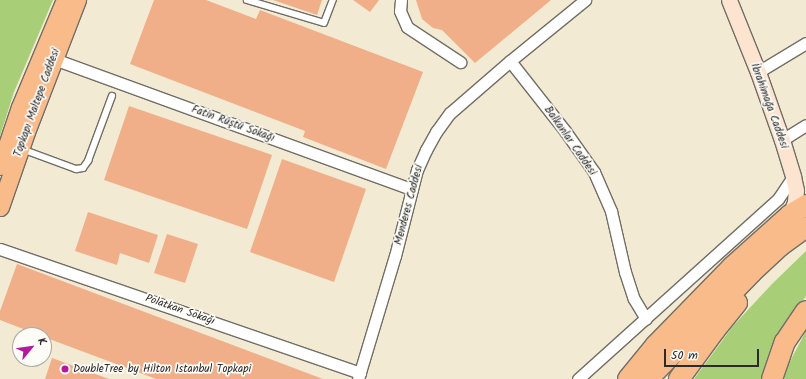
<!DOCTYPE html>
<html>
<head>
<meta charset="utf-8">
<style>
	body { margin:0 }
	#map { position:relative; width:806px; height:379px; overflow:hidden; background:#f3ead3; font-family:Kalam,sans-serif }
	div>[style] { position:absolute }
	.green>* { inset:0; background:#a8ce78 }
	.building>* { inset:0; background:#f0af88 }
	.roads { filter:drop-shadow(1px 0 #716e66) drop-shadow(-1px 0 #716e66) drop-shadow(0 1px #716e66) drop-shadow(0 -1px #716e66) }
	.lane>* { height:5.5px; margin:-2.75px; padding:0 2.75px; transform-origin:2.75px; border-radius:2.75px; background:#fff }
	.street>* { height:11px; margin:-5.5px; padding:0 5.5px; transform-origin:5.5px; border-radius:5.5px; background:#fff }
	.secondary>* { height:15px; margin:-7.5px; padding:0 7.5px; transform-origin:7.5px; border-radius:7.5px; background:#fde4d1 }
	.primary>* { height:17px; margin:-8.5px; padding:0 8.5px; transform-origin:8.5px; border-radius:8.5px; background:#fabb8b }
	.highway>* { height:20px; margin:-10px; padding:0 10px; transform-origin:10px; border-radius:10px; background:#fabb8b }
	.dots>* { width:11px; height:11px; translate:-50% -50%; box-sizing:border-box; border:2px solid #fdfcf7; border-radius:50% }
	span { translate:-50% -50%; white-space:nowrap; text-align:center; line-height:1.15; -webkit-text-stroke:3.5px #fdfcf7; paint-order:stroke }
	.street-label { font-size:11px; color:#2b2b2b }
	.poi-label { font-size:11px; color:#2b2b2b }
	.left { translate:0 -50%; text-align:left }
	.north { position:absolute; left:12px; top:327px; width:40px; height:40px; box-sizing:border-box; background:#fdfcf7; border:1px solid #a9a8a5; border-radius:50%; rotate:61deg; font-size:11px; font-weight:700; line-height:16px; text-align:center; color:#2b2b2b }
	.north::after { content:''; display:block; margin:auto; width:14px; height:18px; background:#b5179e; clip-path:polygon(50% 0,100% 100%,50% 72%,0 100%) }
	.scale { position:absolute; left:664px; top:349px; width:95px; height:18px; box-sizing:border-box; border:2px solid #2b2b2b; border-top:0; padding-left:5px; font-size:12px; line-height:14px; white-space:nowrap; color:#2b2b2b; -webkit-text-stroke:3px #fdfcf7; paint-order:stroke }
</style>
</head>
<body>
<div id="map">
	<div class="green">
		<i style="clip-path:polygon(0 0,53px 0,14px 92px,0 136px)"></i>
		<i style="clip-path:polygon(806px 251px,806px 296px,778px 337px,761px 379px,694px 379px,733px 326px,772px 284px)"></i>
		<i style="clip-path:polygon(806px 331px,806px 379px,784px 379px,787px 367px)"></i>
	</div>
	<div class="building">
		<i style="clip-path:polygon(154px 0,206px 0,256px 19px,260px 10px,423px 72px,386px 169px,303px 137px,305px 131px,130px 64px)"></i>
		<i style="clip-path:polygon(273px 0,322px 0,317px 15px)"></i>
		<i style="clip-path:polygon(353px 0,379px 0,370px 12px)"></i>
		<i style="clip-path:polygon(416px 0,551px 0,475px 63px,442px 30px,433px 28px,422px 19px)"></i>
		<i style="clip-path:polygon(129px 106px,272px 155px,247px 229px,104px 180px)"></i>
		<i style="clip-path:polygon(282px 159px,366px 189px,334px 282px,250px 252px)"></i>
		<i style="clip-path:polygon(88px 212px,158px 235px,149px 263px,120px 253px,117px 265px,75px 251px)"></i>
		<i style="clip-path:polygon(167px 234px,198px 244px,185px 283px,154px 273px)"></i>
		<i style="clip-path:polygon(17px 264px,323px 379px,156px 379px,143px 374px,44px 337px,44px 335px,39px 335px,0 320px,0 311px)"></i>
		<i style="clip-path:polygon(52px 358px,109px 379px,45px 379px)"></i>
	</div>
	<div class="roads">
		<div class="lane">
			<i style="left:247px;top:0;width:80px;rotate:16.6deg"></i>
			<i style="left:324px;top:23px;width:25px;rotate:-69deg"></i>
			<i style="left:22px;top:149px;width:58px;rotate:20.3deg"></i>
			<i style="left:76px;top:169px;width:7px;rotate:-8deg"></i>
			<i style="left:83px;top:168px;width:9px;rotate:-54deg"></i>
			<i style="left:88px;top:161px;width:69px;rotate:-69.7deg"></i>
		</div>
		<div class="street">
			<i style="left:401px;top:0;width:11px;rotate:95deg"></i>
			<i style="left:400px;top:11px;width:17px;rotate:66deg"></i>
			<i style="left:407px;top:27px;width:64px;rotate:33.4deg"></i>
			<i style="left:54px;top:59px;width:381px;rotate:20deg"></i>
			<i style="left:510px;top:61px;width:89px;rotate:51.8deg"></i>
			<i style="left:565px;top:131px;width:50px;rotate:54.7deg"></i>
			<i style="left:594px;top:172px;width:43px;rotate:66.4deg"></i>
			<i style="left:611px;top:211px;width:63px;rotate:77.1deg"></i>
			<i style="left:625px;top:272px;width:28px;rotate:72deg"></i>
			<i style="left:634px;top:299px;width:23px;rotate:59deg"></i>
			<i style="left:758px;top:72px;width:56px;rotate:-31.1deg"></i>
			<i style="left:782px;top:140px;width:28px;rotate:-32deg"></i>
			<i style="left:0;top:249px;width:381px;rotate:19deg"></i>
			<i style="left:358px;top:379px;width:128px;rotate:-73.3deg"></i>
			<i style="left:395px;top:256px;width:89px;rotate:-75.7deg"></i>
			<i style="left:417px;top:170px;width:22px;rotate:-66deg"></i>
			<i style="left:426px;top:150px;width:21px;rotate:-61deg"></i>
			<i style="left:436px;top:132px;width:24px;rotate:-54deg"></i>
			<i style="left:450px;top:113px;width:79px;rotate:-40.9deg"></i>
			<i style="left:510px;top:61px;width:97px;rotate:-39.1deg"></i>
			<i style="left:578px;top:379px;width:269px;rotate:-42deg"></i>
			<i style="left:778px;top:199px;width:27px;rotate:-56deg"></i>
		</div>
		<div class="secondary">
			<i style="left:729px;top:0;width:78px;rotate:68.1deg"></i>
			<i style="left:758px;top:72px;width:72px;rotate:70.6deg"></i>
			<i style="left:782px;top:140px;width:39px;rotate:73deg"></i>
			<i style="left:793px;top:177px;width:13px;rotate:77deg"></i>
			<i style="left:796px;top:190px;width:12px;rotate:95deg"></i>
			<i style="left:795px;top:202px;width:14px;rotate:111deg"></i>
		</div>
		<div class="primary">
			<i style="left:0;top:166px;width:62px;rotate:-71.3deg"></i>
			<i style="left:20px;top:107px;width:112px;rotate:-67.3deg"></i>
			<i style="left:0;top:207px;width:79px;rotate:-70.9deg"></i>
			<i style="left:26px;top:132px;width:142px;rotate:-68.9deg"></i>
		</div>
		<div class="highway">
			<i style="left:628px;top:379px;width:43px;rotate:-50.7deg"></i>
			<i style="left:655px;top:346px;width:110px;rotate:-45.7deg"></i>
			<i style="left:732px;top:267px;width:78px;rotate:-41.9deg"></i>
			<i style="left:790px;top:215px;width:19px;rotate:-32deg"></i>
			<i style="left:648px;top:379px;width:149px;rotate:-45.8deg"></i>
			<i style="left:752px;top:272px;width:38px;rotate:-43deg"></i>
			<i style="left:780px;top:246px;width:32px;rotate:-36deg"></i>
			<i style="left:679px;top:379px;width:61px;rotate:-53.7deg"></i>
			<i style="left:715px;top:330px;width:35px;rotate:-51deg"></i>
			<i style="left:772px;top:379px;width:39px;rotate:-71deg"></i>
			<i style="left:785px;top:342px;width:37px;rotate:-56deg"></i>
		</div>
	</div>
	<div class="dots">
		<i style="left:65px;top:369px;background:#b5179e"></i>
	</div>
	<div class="street-label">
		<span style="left:37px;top:103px;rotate:-70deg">Topkapı Maltepe Caddesi</span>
		<span style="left:769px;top:106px;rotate:70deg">İbrahimağa Caddesi</span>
		<span style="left:233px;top:124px;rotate:20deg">Fatin Rüştü Sokağı</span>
		<span style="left:570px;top:141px;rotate:55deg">Balkanlar Caddesi</span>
		<span style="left:409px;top:205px;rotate:-75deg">Menderes Caddesi</span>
		<span style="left:180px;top:310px;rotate:19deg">Polatkan Sokağı</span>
	</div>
	<div class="poi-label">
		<span class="left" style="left:73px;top:369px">DoubleTree by Hilton Istanbul Topkapi</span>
	</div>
	<div class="north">K</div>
	<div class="scale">50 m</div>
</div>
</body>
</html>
